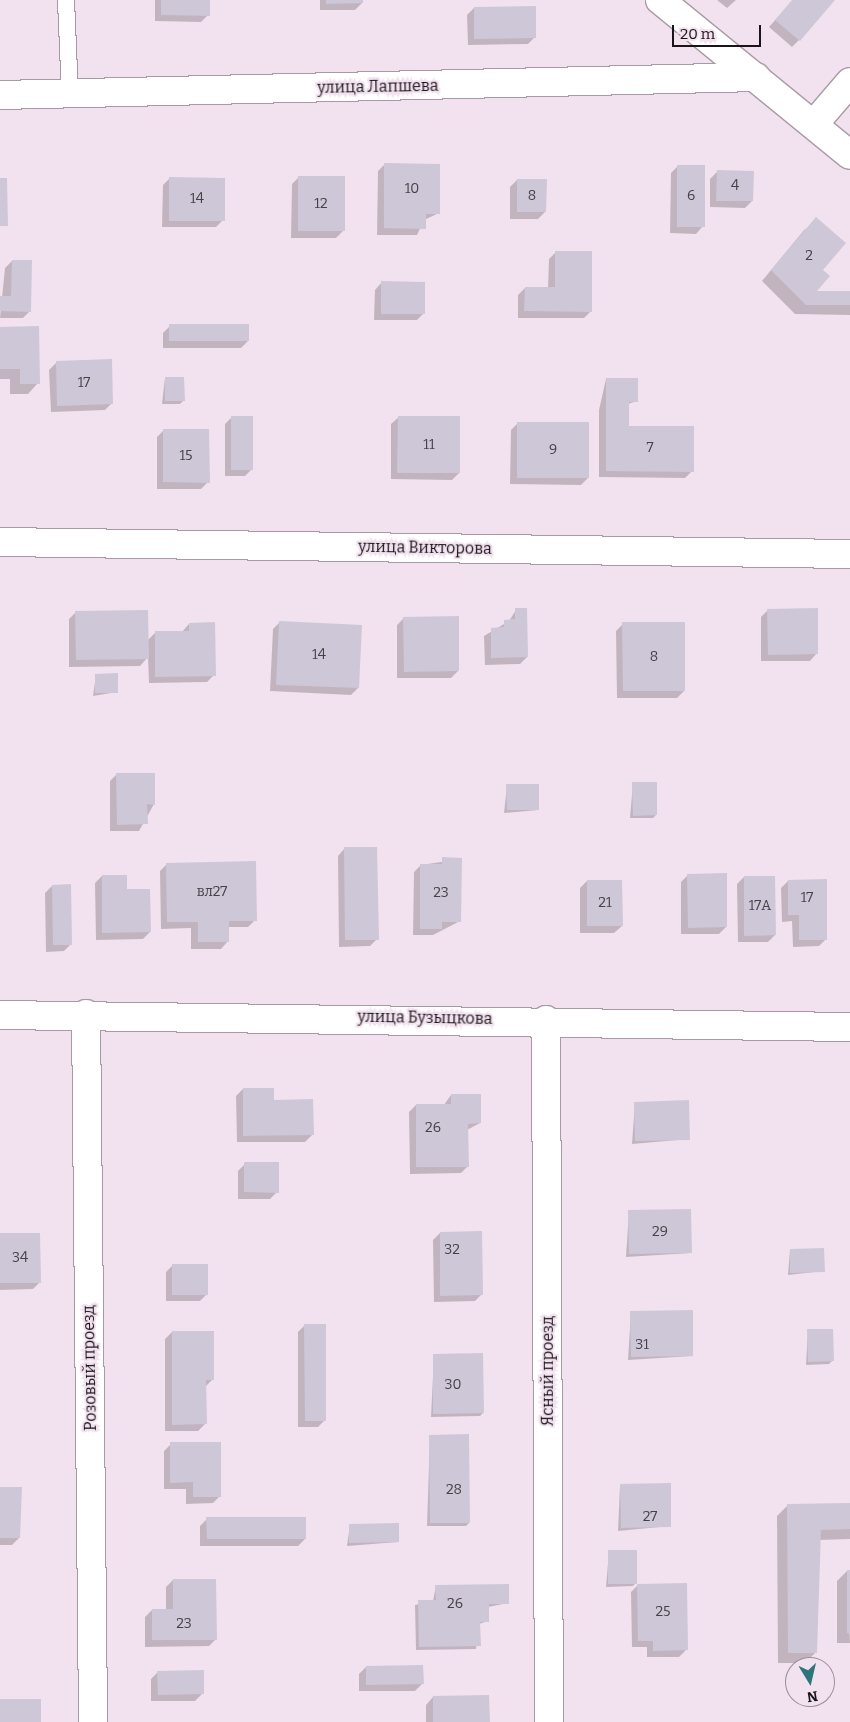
<!DOCTYPE html>
<html>
<head>
<meta charset="utf-8">
<style>
	body { margin:0 }
	#map { position:relative; width:850px; height:1722px; overflow:hidden; background:#f2e2ef; font-family:Bitter,serif }
	div>[style] { position:absolute }
	.shadow>* { inset:0; background:#0003 }
	.building>* { inset:0; background:#cec7d7 }
	.roads { filter:drop-shadow(1px 0 #a89aa5) drop-shadow(-1px 0 #a89aa5) drop-shadow(0 1px #a89aa5) drop-shadow(0 -1px #a89aa5) }
	.lane>* { height:16px; margin:-8px; padding:0 8px; transform-origin:8px; border-radius:8px; background:#fff }
	.street>* { height:28px; margin:-14px; padding:0 14px; transform-origin:14px; border-radius:14px; background:#fff }
	span { translate:-50% -50%; white-space:nowrap; text-align:center; line-height:1.15; -webkit-text-stroke:4px #f2e2ef; paint-order:stroke }
	.number-label { font-size:14px; color:#464148 }
	.number-label span { -webkit-text-stroke-width:0 }
	.street-label { font-size:16px; color:#191419 }
	.north { position:absolute; left:785px; top:1657px; width:50px; height:50px; box-sizing:border-box; background:#f2e2ef; border:1px solid #9b9099; border-radius:50%; rotate:171deg; font-size:14px; font-weight:700; line-height:20px; text-align:center; color:#191419 }
	.north::after { content:''; display:block; margin:auto; width:18px; height:22px; background:#2c767b; clip-path:polygon(50% 0,100% 100%,50% 72%,0 100%) }
	.scale { position:absolute; left:672px; top:25px; width:89px; height:22px; box-sizing:border-box; border:2px solid #191419; border-top:0; padding-left:6px; font-size:15px; line-height:18px; white-space:nowrap; color:#191419; -webkit-text-stroke:4px #f2e2ef; paint-order:stroke }
</style>
</head>
<body>
<div id="map">
	<div class="shadow">
		<i style="clip-path:polygon(155px 0,209px 0,208px 15px,201px 22px,155px 21px)"></i>
		<i style="clip-path:polygon(320px 0,362px 0,362px 3px,355px 10px,320px 10px)"></i>
		<i style="clip-path:polygon(717px 0,736px 0,727px 8px)"></i>
		<i style="clip-path:polygon(793px 0,799px 40px,792px 47px,769px 27px)"></i>
		<i style="clip-path:polygon(474px 8px,535px 37px,528px 44px,468px 45px,467px 15px)"></i>
		<i style="clip-path:polygon(385px 164px,439px 213px,424px 220px,417px 235px,377px 235px,378px 171px)"></i>
		<i style="clip-path:polygon(678px 166px,703px 226px,696px 234px,670px 233px,671px 173px)"></i>
		<i style="clip-path:polygon(717px 172px,752px 201px,745px 208px,710px 207px,710px 179px)"></i>
		<i style="clip-path:polygon(299px 177px,343px 231px,336px 238px,291px 238px,292px 184px)"></i>
		<i style="clip-path:polygon(170px 178px,223px 220px,216px 227px,162px 227px,163px 185px)"></i>
		<i style="clip-path:polygon(517px 180px,545px 212px,538px 219px,510px 219px,510px 187px)"></i>
		<i style="clip-path:polygon(805px 229px,821px 270px,815px 292px,850px 292px,850px 315px,795px 314px,762px 281px)"></i>
		<i style="clip-path:polygon(556px 252px,591px 311px,584px 318px,518px 318px,518px 295px,525px 288px,548px 288px,549px 259px)"></i>
		<i style="clip-path:polygon(12px 261px,30px 311px,23px 318px,0 318px,5px 268px)"></i>
		<i style="clip-path:polygon(382px 282px,424px 313px,417px 320px,374px 320px,375px 290px)"></i>
		<i style="clip-path:polygon(170px 326px,248px 341px,241px 348px,163px 348px,163px 333px)"></i>
		<i style="clip-path:polygon(0 328px,38px 383px,28px 394px,10px 394px,10px 379px,0 379px)"></i>
		<i style="clip-path:polygon(56px 363px,112px 403px,105px 410px,51px 412px,49px 370px)"></i>
		<i style="clip-path:polygon(165px 378px,183px 401px,180px 404px,162px 404px)"></i>
		<i style="clip-path:polygon(606px 379px,637px 401px,628px 404px,628px 427px,692px 471px,685px 478px,599px 477px,599px 410px)"></i>
		<i style="clip-path:polygon(232px 417px,252px 469px,245px 476px,225px 476px,225px 424px)"></i>
		<i style="clip-path:polygon(399px 417px,459px 473px,452px 480px,391px 479px,391px 424px)"></i>
		<i style="clip-path:polygon(518px 423px,588px 478px,581px 485px,510px 484px,511px 430px)"></i>
		<i style="clip-path:polygon(164px 430px,208px 482px,201px 489px,157px 489px,157px 437px)"></i>
		<i style="clip-path:polygon(516px 610px,527px 657px,520px 664px,485px 665px,484px 636px,509px 621px)"></i>
		<i style="clip-path:polygon(768px 610px,817px 653px,810px 661px,761px 661px,761px 617px)"></i>
		<i style="clip-path:polygon(76px 612px,147px 641px,155px 633px,182px 632px,189px 624px,214px 675px,207px 682px,149px 683px,148px 657px,140px 666px,69px 667px,69px 619px)"></i>
		<i style="clip-path:polygon(404px 618px,458px 671px,451px 678px,397px 678px,397px 625px)"></i>
		<i style="clip-path:polygon(280px 622px,358px 688px,351px 695px,270px 691px,273px 629px)"></i>
		<i style="clip-path:polygon(623px 624px,684px 691px,677px 698px,617px 698px,616px 631px)"></i>
		<i style="clip-path:polygon(96px 675px,117px 692px,93px 696px)"></i>
		<i style="clip-path:polygon(117px 774px,154px 804px,139px 831px,110px 831px,110px 781px)"></i>
		<i style="clip-path:polygon(633px 783px,656px 815px,653px 818px,630px 818px)"></i>
		<i style="clip-path:polygon(507px 786px,538px 810px,504px 813px)"></i>
		<i style="clip-path:polygon(345px 848px,377px 939px,370px 946px,339px 947px,338px 856px)"></i>
		<i style="clip-path:polygon(461px 859px,460px 921px,433px 935px,413px 935px,414px 872px,421px 865px)"></i>
		<i style="clip-path:polygon(167px 864px,255px 920px,248px 927px,228px 927px,228px 941px,221px 949px,191px 949px,191px 928px,161px 929px,160px 871px)"></i>
		<i style="clip-path:polygon(688px 875px,726px 927px,719px 934px,681px 934px,681px 882px)"></i>
		<i style="clip-path:polygon(102px 876px,126px 890px,150px 932px,143px 939px,96px 940px,95px 883px)"></i>
		<i style="clip-path:polygon(744px 877px,775px 935px,768px 942px,738px 942px,737px 884px)"></i>
		<i style="clip-path:polygon(587px 881px,622px 926px,614px 933px,580px 933px,580px 888px)"></i>
		<i style="clip-path:polygon(788px 881px,826px 939px,819px 946px,793px 947px,792px 921px,782px 922px,781px 888px)"></i>
		<i style="clip-path:polygon(52px 886px,71px 944px,64px 951px,46px 952px,45px 893px)"></i>
		<i style="clip-path:polygon(243px 1089px,273px 1101px,312px 1135px,305px 1142px,237px 1142px,236px 1096px)"></i>
		<i style="clip-path:polygon(451px 1095px,480px 1123px,467px 1130px,468px 1166px,461px 1173px,410px 1174px,409px 1112px,416px 1105px,444px 1105px)"></i>
		<i style="clip-path:polygon(635px 1103px,689px 1139px,632px 1144px)"></i>
		<i style="clip-path:polygon(245px 1164px,277px 1192px,270px 1199px,238px 1199px,238px 1171px)"></i>
		<i style="clip-path:polygon(629px 1211px,691px 1253px,626px 1257px)"></i>
		<i style="clip-path:polygon(440px 1233px,482px 1294px,475px 1301px,434px 1302px,433px 1240px)"></i>
		<i style="clip-path:polygon(0 1235px,40px 1282px,33px 1289px,0 1290px)"></i>
		<i style="clip-path:polygon(790px 1250px,823px 1271px,788px 1275px)"></i>
		<i style="clip-path:polygon(173px 1265px,207px 1294px,200px 1301px,166px 1301px,166px 1272px)"></i>
		<i style="clip-path:polygon(631px 1312px,692px 1356px,628px 1360px)"></i>
		<i style="clip-path:polygon(305px 1325px,325px 1420px,318px 1427px,298px 1427px,298px 1332px)"></i>
		<i style="clip-path:polygon(808px 1330px,833px 1360px,829px 1364px,806px 1365px)"></i>
		<i style="clip-path:polygon(172px 1332px,213px 1379px,205px 1387px,205px 1424px,198px 1431px,165px 1431px,165px 1339px)"></i>
		<i style="clip-path:polygon(434px 1356px,483px 1413px,480px 1416px,431px 1417px)"></i>
		<i style="clip-path:polygon(430px 1436px,469px 1523px,466px 1526px,427px 1526px)"></i>
		<i style="clip-path:polygon(171px 1444px,220px 1496px,213px 1503px,186px 1504px,186px 1489px,164px 1489px,164px 1451px)"></i>
		<i style="clip-path:polygon(620px 1486px,670px 1526px,618px 1531px)"></i>
		<i style="clip-path:polygon(0 1488px,19px 1538px,12px 1545px,0 1545px)"></i>
		<i style="clip-path:polygon(788px 1505px,850px 1505px,850px 1539px,819px 1540px,815px 1653px,805px 1663px,778px 1663px,777px 1516px)"></i>
		<i style="clip-path:polygon(207px 1519px,305px 1539px,298px 1546px,200px 1546px,200px 1526px)"></i>
		<i style="clip-path:polygon(350px 1525px,398px 1542px,347px 1546px)"></i>
		<i style="clip-path:polygon(609px 1552px,636px 1583px,633px 1586px,606px 1587px)"></i>
		<i style="clip-path:polygon(847px 1571px,850px 1643px,837px 1643px,837px 1581px)"></i>
		<i style="clip-path:polygon(173px 1580px,216px 1639px,209px 1646px,145px 1647px,145px 1617px,152px 1610px,166px 1610px,166px 1587px)"></i>
		<i style="clip-path:polygon(638px 1585px,686px 1650px,679px 1657px,647px 1657px,647px 1647px,632px 1647px,631px 1592px)"></i>
		<i style="clip-path:polygon(436px 1586px,508px 1603px,488px 1607px,488px 1621px,479px 1624px,476px 1649px,416px 1650px,415px 1605px,433px 1601px)"></i>
		<i style="clip-path:polygon(366px 1667px,422px 1684px,415px 1691px,359px 1691px,359px 1674px)"></i>
		<i style="clip-path:polygon(158px 1672px,202px 1694px,195px 1701px,151px 1701px,151px 1679px)"></i>
		<i style="clip-path:polygon(433px 1697px,488px 1722px,426px 1722px,426px 1705px)"></i>
	</div>
	<div class="building">
		<i style="clip-path:polygon(161px 0,210px 0,210px 16px,161px 15px)"></i>
		<i style="clip-path:polygon(326px 0,363px 0,363px 3px,326px 4px)"></i>
		<i style="clip-path:polygon(792px 0,835px 0,800px 41px,775px 20px)"></i>
		<i style="clip-path:polygon(536px 6px,536px 38px,474px 39px,474px 7px)"></i>
		<i style="clip-path:polygon(384px 163px,440px 164px,440px 214px,426px 214px,426px 229px,384px 228px)"></i>
		<i style="clip-path:polygon(677px 165px,705px 165px,705px 227px,677px 227px)"></i>
		<i style="clip-path:polygon(717px 170px,754px 171px,753px 201px,716px 201px)"></i>
		<i style="clip-path:polygon(298px 176px,345px 176px,345px 231px,298px 231px)"></i>
		<i style="clip-path:polygon(169px 177px,225px 178px,225px 221px,169px 221px)"></i>
		<i style="clip-path:polygon(0 178px,7px 178px,8px 226px,0 226px)"></i>
		<i style="clip-path:polygon(517px 179px,547px 179px,546px 212px,517px 212px)"></i>
		<i style="clip-path:polygon(816px 217px,846px 243px,823px 270px,830px 276px,817px 291px,850px 291px,850px 305px,806px 305px,771px 270px)"></i>
		<i style="clip-path:polygon(555px 251px,592px 251px,592px 312px,524px 311px,525px 287px,555px 287px)"></i>
		<i style="clip-path:polygon(12px 260px,32px 260px,31px 312px,0 311px,0 296px,11px 296px)"></i>
		<i style="clip-path:polygon(381px 281px,425px 282px,425px 314px,381px 314px)"></i>
		<i style="clip-path:polygon(169px 324px,249px 324px,249px 341px,169px 341px)"></i>
		<i style="clip-path:polygon(39px 326px,40px 384px,20px 384px,20px 369px,0 369px,0 327px)"></i>
		<i style="clip-path:polygon(112px 359px,113px 404px,57px 406px,56px 361px)"></i>
		<i style="clip-path:polygon(165px 377px,184px 377px,185px 401px,165px 401px)"></i>
		<i style="clip-path:polygon(606px 378px,638px 378px,638px 402px,629px 402px,629px 426px,694px 426px,694px 472px,606px 471px)"></i>
		<i style="clip-path:polygon(231px 416px,253px 416px,253px 470px,231px 470px)"></i>
		<i style="clip-path:polygon(398px 416px,460px 416px,460px 473px,397px 473px)"></i>
		<i style="clip-path:polygon(517px 422px,589px 422px,589px 478px,517px 478px)"></i>
		<i style="clip-path:polygon(163px 429px,209px 429px,210px 483px,163px 482px)"></i>
		<i style="clip-path:polygon(515px 608px,527px 608px,528px 657px,491px 658px,491px 628px,504px 627px,504px 620px,515px 619px)"></i>
		<i style="clip-path:polygon(818px 608px,818px 654px,768px 655px,767px 609px)"></i>
		<i style="clip-path:polygon(148px 610px,149px 659px,76px 660px,75px 611px)"></i>
		<i style="clip-path:polygon(459px 616px,459px 671px,404px 672px,403px 617px)"></i>
		<i style="clip-path:polygon(279px 621px,362px 625px,359px 688px,276px 685px)"></i>
		<i style="clip-path:polygon(215px 622px,216px 676px,155px 677px,155px 631px,189px 631px,189px 623px)"></i>
		<i style="clip-path:polygon(622px 622px,685px 622px,685px 691px,623px 691px)"></i>
		<i style="clip-path:polygon(118px 673px,118px 693px,95px 693px,95px 674px)"></i>
		<i style="clip-path:polygon(116px 773px,155px 773px,155px 805px,147px 804px,148px 824px,117px 825px)"></i>
		<i style="clip-path:polygon(632px 782px,657px 782px,657px 815px,633px 816px)"></i>
		<i style="clip-path:polygon(506px 784px,539px 784px,539px 810px,507px 810px)"></i>
		<i style="clip-path:polygon(344px 847px,377px 847px,379px 940px,345px 940px)"></i>
		<i style="clip-path:polygon(442px 857px,462px 858px,461px 922px,442px 922px,442px 929px,420px 929px,420px 864px,442px 864px)"></i>
		<i style="clip-path:polygon(256px 861px,257px 921px,229px 921px,229px 942px,198px 942px,198px 922px,167px 922px,166px 863px)"></i>
		<i style="clip-path:polygon(727px 873px,727px 927px,688px 928px,687px 874px)"></i>
		<i style="clip-path:polygon(102px 875px,127px 875px,127px 889px,150px 889px,151px 932px,102px 933px)"></i>
		<i style="clip-path:polygon(744px 876px,775px 876px,776px 935px,744px 936px)"></i>
		<i style="clip-path:polygon(827px 879px,827px 940px,799px 940px,799px 915px,788px 915px,788px 880px)"></i>
		<i style="clip-path:polygon(587px 880px,622px 880px,623px 926px,587px 926px)"></i>
		<i style="clip-path:polygon(71px 884px,72px 945px,53px 945px,52px 885px)"></i>
		<i style="clip-path:polygon(243px 1088px,274px 1088px,274px 1100px,313px 1099px,314px 1135px,243px 1136px)"></i>
		<i style="clip-path:polygon(451px 1094px,481px 1094px,481px 1123px,468px 1124px,469px 1167px,416px 1167px,416px 1104px,451px 1104px)"></i>
		<i style="clip-path:polygon(689px 1100px,690px 1140px,635px 1141px,634px 1102px)"></i>
		<i style="clip-path:polygon(244px 1162px,279px 1162px,279px 1193px,244px 1192px)"></i>
		<i style="clip-path:polygon(691px 1209px,692px 1253px,629px 1254px,628px 1210px)"></i>
		<i style="clip-path:polygon(482px 1231px,483px 1295px,440px 1296px,440px 1232px)"></i>
		<i style="clip-path:polygon(0 1233px,40px 1233px,41px 1283px,0 1283px)"></i>
		<i style="clip-path:polygon(824px 1248px,825px 1272px,790px 1273px,790px 1249px)"></i>
		<i style="clip-path:polygon(172px 1264px,208px 1264px,208px 1295px,172px 1295px)"></i>
		<i style="clip-path:polygon(693px 1310px,693px 1356px,631px 1357px,630px 1311px)"></i>
		<i style="clip-path:polygon(304px 1324px,326px 1324px,326px 1421px,305px 1421px)"></i>
		<i style="clip-path:polygon(807px 1329px,833px 1329px,834px 1361px,808px 1362px)"></i>
		<i style="clip-path:polygon(172px 1331px,214px 1331px,214px 1380px,206px 1380px,207px 1424px,172px 1425px)"></i>
		<i style="clip-path:polygon(483px 1353px,484px 1413px,433px 1414px,433px 1354px)"></i>
		<i style="clip-path:polygon(469px 1434px,470px 1523px,430px 1523px,429px 1435px)"></i>
		<i style="clip-path:polygon(170px 1442px,221px 1442px,221px 1497px,193px 1497px,193px 1482px,170px 1483px)"></i>
		<i style="clip-path:polygon(671px 1483px,671px 1527px,621px 1528px,620px 1484px)"></i>
		<i style="clip-path:polygon(0 1487px,22px 1487px,20px 1538px,0 1538px)"></i>
		<i style="clip-path:polygon(850px 1503px,850px 1529px,821px 1530px,817px 1653px,788px 1653px,787px 1504px)"></i>
		<i style="clip-path:polygon(206px 1517px,306px 1517px,306px 1539px,207px 1539px)"></i>
		<i style="clip-path:polygon(399px 1523px,399px 1542px,349px 1543px,349px 1524px)"></i>
		<i style="clip-path:polygon(608px 1550px,637px 1550px,637px 1584px,608px 1584px)"></i>
		<i style="clip-path:polygon(847px 1570px,850px 1570px,850px 1633px,847px 1633px)"></i>
		<i style="clip-path:polygon(173px 1579px,216px 1579px,217px 1640px,152px 1640px,152px 1609px,173px 1609px)"></i>
		<i style="clip-path:polygon(687px 1583px,688px 1650px,653px 1651px,653px 1641px,638px 1641px,637px 1584px)"></i>
		<i style="clip-path:polygon(509px 1584px,509px 1604px,489px 1604px,489px 1622px,480px 1622px,481px 1646px,419px 1647px,418px 1600px,436px 1600px,435px 1585px)"></i>
		<i style="clip-path:polygon(423px 1665px,424px 1684px,366px 1685px,366px 1666px)"></i>
		<i style="clip-path:polygon(204px 1670px,204px 1694px,158px 1695px,157px 1671px)"></i>
		<i style="clip-path:polygon(489px 1695px,490px 1722px,433px 1722px,433px 1696px)"></i>
		<i style="clip-path:polygon(0 1699px,41px 1699px,41px 1722px,0 1722px)"></i>
	</div>
	<div class="roads">
		<div class="lane">
			<i style="left:66px;top:0;width:94px;rotate:87.6deg"></i>
		</div>
		<div class="street">
			<i style="left:660px;top:0;width:245px;rotate:39.2deg"></i>
			<i style="left:0;top:95px;width:756px;rotate:-1.36deg"></i>
			<i style="left:814px;top:124px;width:55px;rotate:-49.4deg"></i>
			<i style="left:0;top:542px;width:850px;rotate:0.81deg"></i>
			<i style="left:86px;top:1014px;width:708px;rotate:89.43deg"></i>
			<i style="left:0;top:1015px;width:850px;rotate:0.81deg"></i>
			<i style="left:546px;top:1020px;width:702px;rotate:89.76deg"></i>
		</div>
	</div>
	<div class="number-label">
		<span style="left:735px;top:186px">4</span>
		<span style="left:412px;top:189px">10</span>
		<span style="left:532px;top:196px">8</span>
		<span style="left:691px;top:196px">6</span>
		<span style="left:197px;top:199px">14</span>
		<span style="left:321px;top:204px">12</span>
		<span style="left:809px;top:256px">2</span>
		<span style="left:84px;top:383px">17</span>
		<span style="left:429px;top:445px">11</span>
		<span style="left:650px;top:448px">7</span>
		<span style="left:553px;top:450px">9</span>
		<span style="left:186px;top:456px">15</span>
		<span style="left:319px;top:655px">14</span>
		<span style="left:654px;top:657px">8</span>
		<span style="left:212px;top:892px">вл27</span>
		<span style="left:441px;top:893px">23</span>
		<span style="left:807px;top:898px">17</span>
		<span style="left:605px;top:903px">21</span>
		<span style="left:760px;top:906px">17А</span>
		<span style="left:433px;top:1128px">26</span>
		<span style="left:660px;top:1232px">29</span>
		<span style="left:452px;top:1250px">32</span>
		<span style="left:20px;top:1258px">34</span>
		<span style="left:642px;top:1345px">31</span>
		<span style="left:453px;top:1385px">30</span>
		<span style="left:454px;top:1490px">28</span>
		<span style="left:650px;top:1517px">27</span>
		<span style="left:455px;top:1604px">26</span>
		<span style="left:663px;top:1612px">25</span>
		<span style="left:184px;top:1624px">23</span>
	</div>
	<div class="street-label">
		<span style="left:378px;top:87px;rotate:-1deg">улица Лапшева</span>
		<span style="left:425px;top:548px;rotate:1deg">улица Викторова</span>
		<span style="left:425px;top:1018px;rotate:1deg">улица Бузыцкова</span>
		<span style="left:90px;top:1368px;rotate:-91deg">Розовый проезд</span>
		<span style="left:548px;top:1371px;rotate:-90deg">Ясный проезд</span>
	</div>
	<div class="north">N</div>
	<div class="scale">20 m</div>
</div>
</body>
</html>
